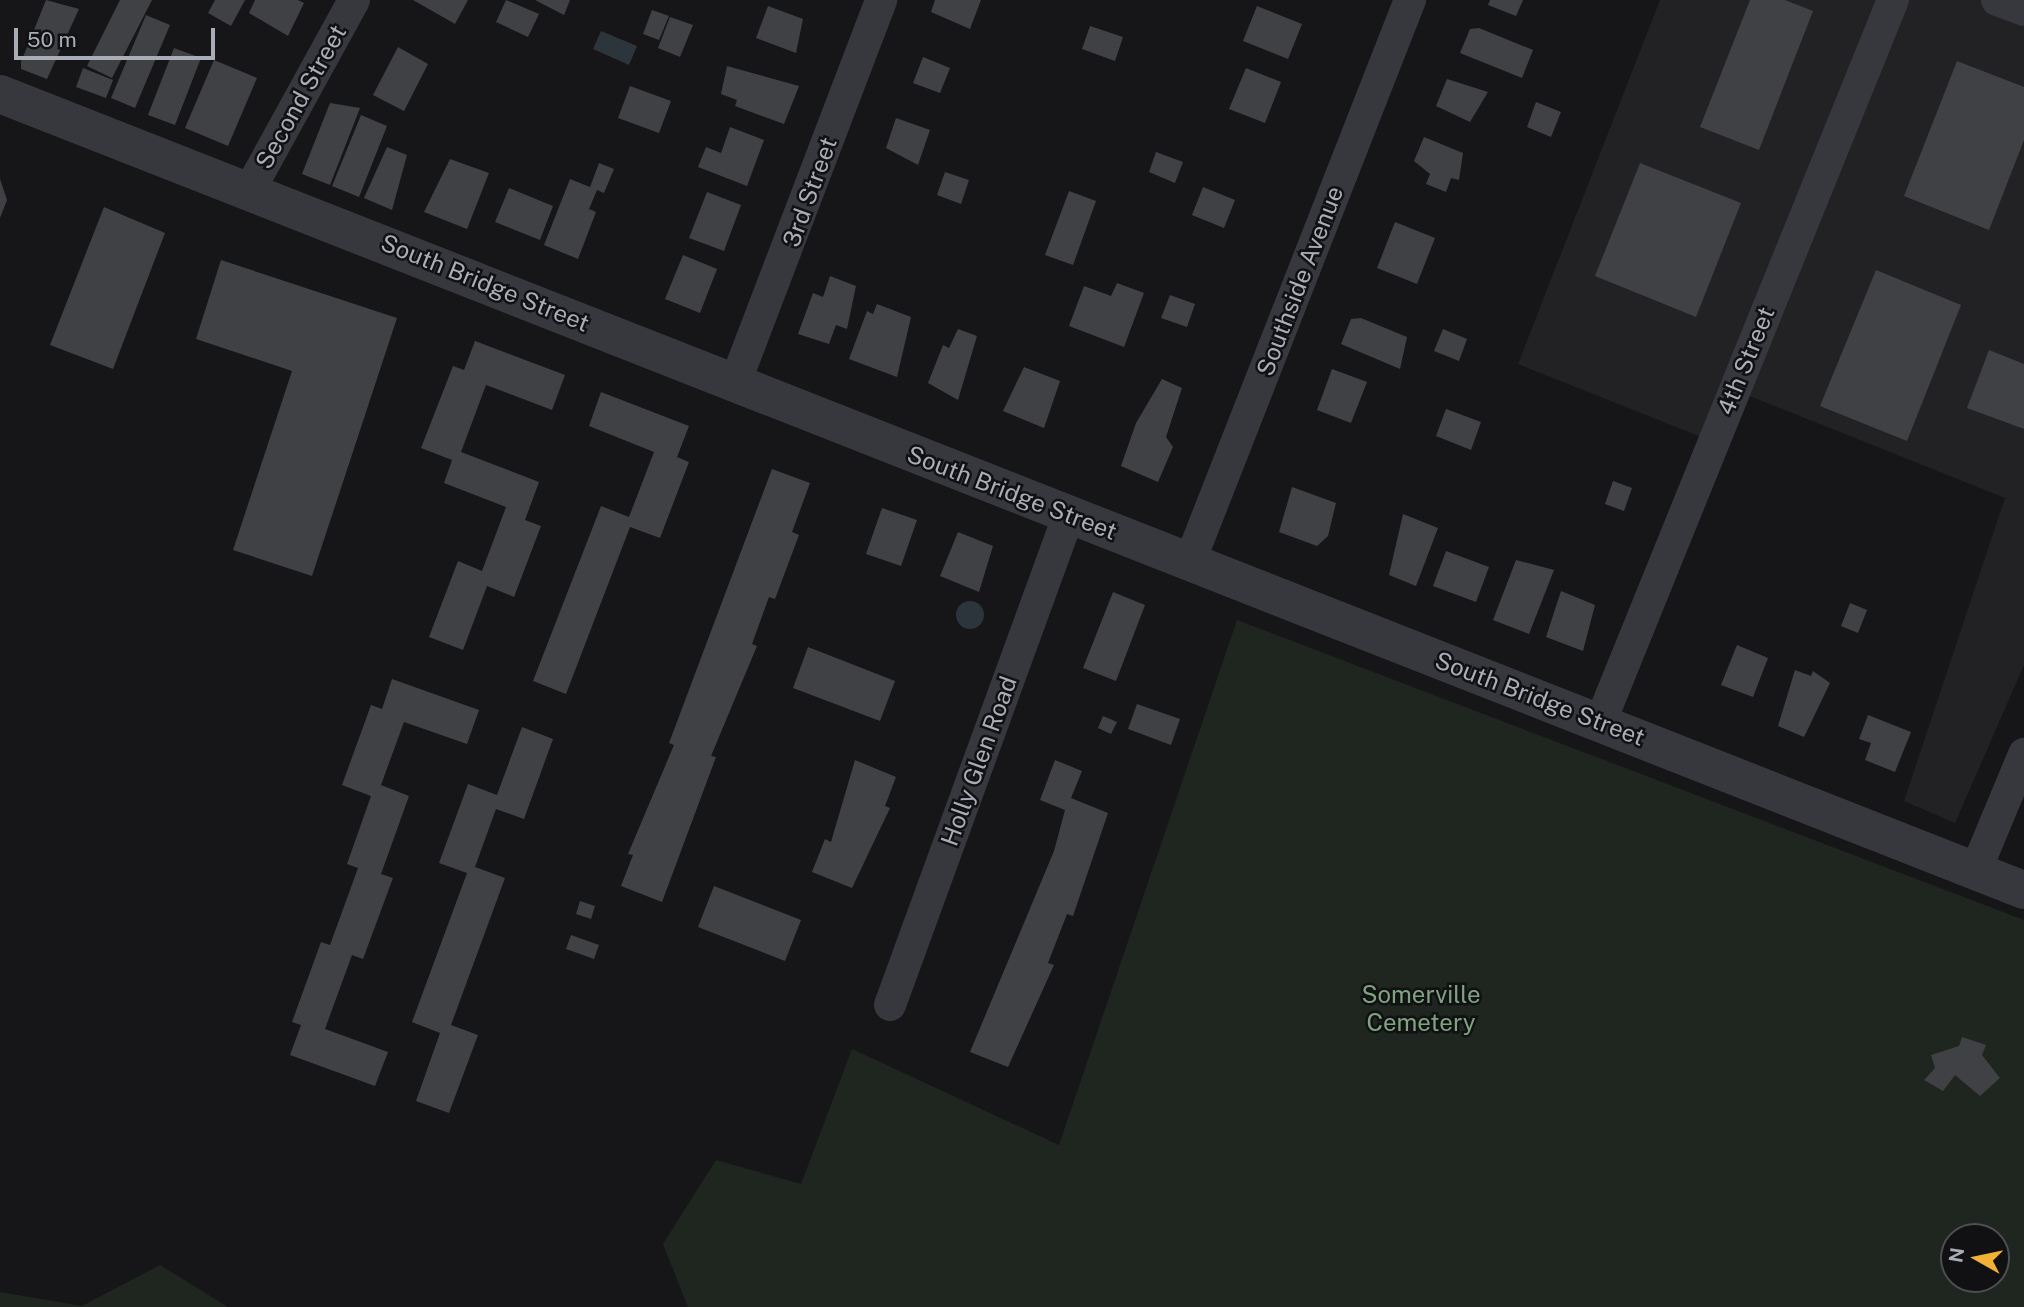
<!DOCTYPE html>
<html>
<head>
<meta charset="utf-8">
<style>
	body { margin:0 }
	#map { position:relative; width:2024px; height:1307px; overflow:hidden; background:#161618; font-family:"Public Sans",sans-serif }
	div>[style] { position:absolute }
	.built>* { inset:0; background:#222225 }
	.green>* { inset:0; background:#1e261f }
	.water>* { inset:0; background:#2c353c }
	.round { border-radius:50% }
	.building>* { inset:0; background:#404145 }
	.minor>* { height:32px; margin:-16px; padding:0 16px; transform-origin:16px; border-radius:16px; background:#37383d }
	.tertiary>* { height:38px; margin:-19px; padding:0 19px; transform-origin:19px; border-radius:19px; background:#37383d }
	span { translate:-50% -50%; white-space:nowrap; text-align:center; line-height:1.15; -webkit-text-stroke:5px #111113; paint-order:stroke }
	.street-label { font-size:24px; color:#a8adb8 }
	.park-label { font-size:24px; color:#7fa381 }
	.north { position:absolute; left:1940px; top:1223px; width:70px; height:70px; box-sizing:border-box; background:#111113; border:2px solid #4d4f55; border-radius:50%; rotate:279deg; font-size:19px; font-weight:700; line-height:28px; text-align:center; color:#a8adb8 }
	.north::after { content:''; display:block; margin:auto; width:24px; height:32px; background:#f2b134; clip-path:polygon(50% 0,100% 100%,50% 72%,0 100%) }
	.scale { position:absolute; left:14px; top:28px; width:201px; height:32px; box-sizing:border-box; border:4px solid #a8adb8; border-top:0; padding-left:9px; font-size:21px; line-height:24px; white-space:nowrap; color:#a8adb8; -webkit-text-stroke:5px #111113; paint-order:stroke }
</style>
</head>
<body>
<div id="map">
	<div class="built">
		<i style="clip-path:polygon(1660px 0,2024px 0,2024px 665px,1955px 823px,1904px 801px,2005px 498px,1737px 391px,1719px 444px,1518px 364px)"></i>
	</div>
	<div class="green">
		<i style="clip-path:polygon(evenodd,1237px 620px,2024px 920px,2024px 1307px,688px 1307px,663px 1244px,716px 1160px,801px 1184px,852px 1049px,1059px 1145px,1237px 620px,1954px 1237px,1996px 1237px,1996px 1279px,1954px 1279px,1954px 1237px)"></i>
		<i style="clip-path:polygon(160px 1265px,228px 1307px,0 1307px,0 1292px,82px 1306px)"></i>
	</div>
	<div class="water">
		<i style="clip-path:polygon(601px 31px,637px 46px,629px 65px,593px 49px)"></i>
		<i class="round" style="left:956px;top:601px;width:28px;height:28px"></i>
	</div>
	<div class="building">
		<i style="clip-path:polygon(46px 0,79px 9px,47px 79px,21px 69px,21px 62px)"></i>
		<i style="clip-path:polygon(120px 0,152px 0,112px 78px,87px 66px)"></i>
		<i style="clip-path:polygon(215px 0,245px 0,231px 26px,208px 13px)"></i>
		<i style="clip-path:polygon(255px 0,298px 0,304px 3px,288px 36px,249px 13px)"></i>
		<i style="clip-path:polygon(413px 0,468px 0,455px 24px)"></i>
		<i style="clip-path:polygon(506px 0,539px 14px,528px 37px,496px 22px)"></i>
		<i style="clip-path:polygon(535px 0,570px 0,564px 15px)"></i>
		<i style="clip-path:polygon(935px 0,981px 0,970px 29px,931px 12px)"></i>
		<i style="clip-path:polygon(1490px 0,1523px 0,1516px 16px,1488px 5px)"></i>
		<i style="clip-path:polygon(1750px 0,1785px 0,1813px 11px,1759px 150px,1700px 127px)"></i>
		<i style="clip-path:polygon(768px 6px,803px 19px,796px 53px,756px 38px)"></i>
		<i style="clip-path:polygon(1257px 6px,1302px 24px,1288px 59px,1243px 41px)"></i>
		<i style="clip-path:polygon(652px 10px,669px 16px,659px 40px,643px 34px)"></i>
		<i style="clip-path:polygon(146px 15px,170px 25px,135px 108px,111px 98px)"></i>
		<i style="clip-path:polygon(670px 17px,693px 25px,680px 57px,658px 48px)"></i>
		<i style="clip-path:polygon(1090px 26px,1123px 37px,1115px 61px,1082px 49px)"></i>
		<i style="clip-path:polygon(1479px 28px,1533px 50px,1522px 78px,1460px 53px,1470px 29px)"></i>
		<i style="clip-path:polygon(398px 47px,428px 64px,404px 111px,373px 95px)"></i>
		<i style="clip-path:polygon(174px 48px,201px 58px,175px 125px,148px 115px)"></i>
		<i style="clip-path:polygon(923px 57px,950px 68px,940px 93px,913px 83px)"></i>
		<i style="clip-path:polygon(214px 60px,257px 78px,228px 146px,185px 128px)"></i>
		<i style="clip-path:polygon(1957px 61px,2024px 87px,2024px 140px,1989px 230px,1904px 196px)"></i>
		<i style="clip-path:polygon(727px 66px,799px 86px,784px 124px,735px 106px,737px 100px,721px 94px)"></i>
		<i style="clip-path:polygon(83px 68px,113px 80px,106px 98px,76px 87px)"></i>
		<i style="clip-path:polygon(1246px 68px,1281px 82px,1265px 123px,1229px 109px)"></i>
		<i style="clip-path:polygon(1447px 79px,1488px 92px,1470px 122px,1436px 106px)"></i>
		<i style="clip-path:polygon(630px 86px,671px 101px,659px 133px,618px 118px)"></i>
		<i style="clip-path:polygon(1536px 102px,1561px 112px,1551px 137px,1527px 127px)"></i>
		<i style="clip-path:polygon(330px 103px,360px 108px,330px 185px,302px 174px)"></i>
		<i style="clip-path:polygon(361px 115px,387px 126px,359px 197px,332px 186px)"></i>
		<i style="clip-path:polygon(896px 118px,930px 130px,918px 165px,886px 148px)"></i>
		<i style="clip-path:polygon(730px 127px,764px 140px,747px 186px,698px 167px,706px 147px,721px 153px)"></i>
		<i style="clip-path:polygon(1424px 137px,1463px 153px,1459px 180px,1451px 178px,1446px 192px,1426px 184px,1430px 174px,1414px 161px)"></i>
		<i style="clip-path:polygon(387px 147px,407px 155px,392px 210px,364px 198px)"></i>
		<i style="clip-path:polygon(1156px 152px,1183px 162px,1175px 183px,1149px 172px)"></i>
		<i style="clip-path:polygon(450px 159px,489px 173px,467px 229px,424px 212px)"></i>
		<i style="clip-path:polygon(599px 163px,614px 169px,604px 193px,597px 190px,589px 209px,596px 212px,578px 259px,544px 245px,570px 179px,590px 187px)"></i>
		<i style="clip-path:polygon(1640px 163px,1741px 203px,1696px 317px,1595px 276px)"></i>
		<i style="clip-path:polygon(945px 172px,969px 180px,961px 204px,937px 195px)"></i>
		<i style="clip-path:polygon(0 179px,7px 200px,0 218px)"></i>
		<i style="clip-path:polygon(1203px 187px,1235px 200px,1224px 228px,1192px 215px)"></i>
		<i style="clip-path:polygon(509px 188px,553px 206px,540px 240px,495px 222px)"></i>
		<i style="clip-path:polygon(1069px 191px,1096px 201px,1073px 265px,1045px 255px)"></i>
		<i style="clip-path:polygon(707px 192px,741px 205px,724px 251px,689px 238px)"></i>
		<i style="clip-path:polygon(104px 207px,165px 233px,113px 369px,50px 345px)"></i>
		<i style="clip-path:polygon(1395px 222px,1435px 238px,1417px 284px,1377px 268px)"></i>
		<i style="clip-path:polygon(683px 255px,717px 269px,700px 313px,665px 299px)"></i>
		<i style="clip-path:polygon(221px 260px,397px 318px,312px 576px,233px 550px,292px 371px,196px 339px)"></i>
		<i style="clip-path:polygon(1876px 270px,1961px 305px,1907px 441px,1820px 406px)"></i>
		<i style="clip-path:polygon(830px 276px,856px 286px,847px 329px,836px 325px,829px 344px,798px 334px,813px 293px,823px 297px)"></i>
		<i style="clip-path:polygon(1117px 283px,1144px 293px,1124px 347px,1069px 326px,1084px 286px,1111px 296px)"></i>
		<i style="clip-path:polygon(1170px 295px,1195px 304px,1187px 327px,1161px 318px)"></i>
		<i style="clip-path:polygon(877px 304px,911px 317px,897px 377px,849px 359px,867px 311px,873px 314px)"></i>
		<i style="clip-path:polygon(1361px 318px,1407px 337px,1400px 369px,1341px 344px,1351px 319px)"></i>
		<i style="clip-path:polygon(958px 329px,977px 336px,958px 400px,928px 383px,943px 345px,949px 348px)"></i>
		<i style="clip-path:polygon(1443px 329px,1467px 339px,1459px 361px,1434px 351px)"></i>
		<i style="clip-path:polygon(475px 341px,565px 375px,552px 410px,486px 385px,461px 452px,539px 482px,525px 520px,541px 526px,514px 597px,487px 586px,463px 650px,429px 637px,458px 561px,482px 571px,506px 507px,444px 483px,452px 460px,421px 448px,453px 366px,464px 370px)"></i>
		<i style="clip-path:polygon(1989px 350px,2024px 364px,2024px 429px,1967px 408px)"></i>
		<i style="clip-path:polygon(1024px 367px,1060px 381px,1044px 428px,1003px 411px)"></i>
		<i style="clip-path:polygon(1332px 369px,1367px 382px,1351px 423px,1317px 410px)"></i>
		<i style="clip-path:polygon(1162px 379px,1182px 388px,1166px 437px,1173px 447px,1158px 482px,1121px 466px,1136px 423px)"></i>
		<i style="clip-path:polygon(601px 392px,689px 426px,677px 457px,689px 462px,660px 538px,630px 527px,566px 694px,533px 681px,601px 506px,629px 517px,654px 452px,589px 426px)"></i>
		<i style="clip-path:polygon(1446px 409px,1481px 422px,1471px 450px,1436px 436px)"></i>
		<i style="clip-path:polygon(772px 469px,810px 483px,792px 532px,799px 535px,775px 599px,769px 597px,752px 644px,757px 646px,711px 756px,716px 757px,662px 902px,621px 886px,633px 855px,628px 854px,674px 745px,669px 743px)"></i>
		<i style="clip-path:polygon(1613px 481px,1632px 488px,1624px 511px,1605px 504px)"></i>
		<i style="clip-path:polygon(1292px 487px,1336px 503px,1328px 536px,1317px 546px,1279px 532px)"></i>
		<i style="clip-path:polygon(882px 508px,917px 520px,901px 566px,866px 554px)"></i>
		<i style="clip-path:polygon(1403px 514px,1438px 528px,1416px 586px,1389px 575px)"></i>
		<i style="clip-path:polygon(958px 532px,993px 546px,979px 592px,940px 576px)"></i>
		<i style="clip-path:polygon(1446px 551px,1489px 567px,1476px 602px,1433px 586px)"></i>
		<i style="clip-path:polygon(1516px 560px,1554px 570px,1529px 634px,1493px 620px)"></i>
		<i style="clip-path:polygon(1561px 591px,1595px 605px,1583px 651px,1546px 637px)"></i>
		<i style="clip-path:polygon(1113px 592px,1145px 605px,1116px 681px,1083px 668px)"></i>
		<i style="clip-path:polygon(1850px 603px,1867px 610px,1858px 633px,1841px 626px)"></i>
		<i style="clip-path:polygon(1737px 645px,1768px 658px,1753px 697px,1721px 685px)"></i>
		<i style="clip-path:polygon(808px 647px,895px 681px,880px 721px,793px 688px)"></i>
		<i style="clip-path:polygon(1795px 670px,1811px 676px,1813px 671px,1830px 683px,1804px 737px,1778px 726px)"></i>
		<i style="clip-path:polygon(392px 679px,479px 710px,467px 744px,404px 722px,381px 785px,409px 796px,381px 874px,393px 878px,363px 959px,352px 955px,325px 1029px,388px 1052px,375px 1086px,290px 1055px,301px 1025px,292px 1022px,321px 942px,330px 945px,358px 868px,347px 864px,371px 796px,342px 785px,371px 705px,382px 709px)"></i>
		<i style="clip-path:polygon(1137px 704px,1180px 719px,1171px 745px,1128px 729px)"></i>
		<i style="clip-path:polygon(1868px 715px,1911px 732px,1895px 772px,1865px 760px,1871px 743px,1859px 739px)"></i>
		<i style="clip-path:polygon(1103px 716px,1117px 722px,1111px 734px,1098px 728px)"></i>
		<i style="clip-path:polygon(522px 727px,553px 739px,524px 819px,496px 809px,475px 867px,505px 878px,451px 1025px,478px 1035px,449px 1113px,416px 1101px,440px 1033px,412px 1022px,467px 873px,439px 863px,468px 784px,497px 795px)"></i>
		<i style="clip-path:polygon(855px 760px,896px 777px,885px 806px,890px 808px,852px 888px,812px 872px,825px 839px,831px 842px)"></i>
		<i style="clip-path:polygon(1055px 760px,1082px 771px,1071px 798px,1108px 813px,1073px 916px,1067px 914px,1048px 963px,1054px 965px,1008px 1067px,970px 1052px,1054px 851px,1065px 810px,1040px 800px)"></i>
		<i style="clip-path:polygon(714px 886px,801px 920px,785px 961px,698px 927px)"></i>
		<i style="clip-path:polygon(580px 901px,595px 906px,591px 919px,576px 914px)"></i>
		<i style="clip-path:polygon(571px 935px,599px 945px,594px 959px,566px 949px)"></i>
		<i style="clip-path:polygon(1962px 1037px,1986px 1045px,1982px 1055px,2000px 1078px,1980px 1096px,1955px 1075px,1943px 1091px,1924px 1080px,1935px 1068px,1931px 1055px,1959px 1046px)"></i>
	</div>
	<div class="minor">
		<i style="left:1997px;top:0;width:29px;rotate:20deg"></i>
		<i style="left:248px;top:193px;width:220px;rotate:-61.2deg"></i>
		<i style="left:735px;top:383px;width:410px;rotate:-69.1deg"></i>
		<i style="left:1190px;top:561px;width:603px;rotate:-68.59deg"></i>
		<i style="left:1600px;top:723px;width:780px;rotate:-67.94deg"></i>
		<i style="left:1975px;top:872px;width:128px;rotate:-67.4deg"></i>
		<i style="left:890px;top:1005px;width:519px;rotate:-69.96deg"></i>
	</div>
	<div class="tertiary">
		<i style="left:0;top:94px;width:2175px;rotate:21.47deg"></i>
	</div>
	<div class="street-label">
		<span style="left:301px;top:97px;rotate:-61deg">Second Street</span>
		<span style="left:810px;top:192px;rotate:-70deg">3rd Street</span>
		<span style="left:1300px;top:281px;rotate:-69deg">Southside Avenue</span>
		<span style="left:485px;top:283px;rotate:22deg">South Bridge Street</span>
		<span style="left:1746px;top:361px;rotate:-68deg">4th Street</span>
		<span style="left:1012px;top:493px;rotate:21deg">South Bridge Street</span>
		<span style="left:1540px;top:699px;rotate:21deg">South Bridge Street</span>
		<span style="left:979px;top:761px;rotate:-70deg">Holly Glen Road</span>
	</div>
	<div class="park-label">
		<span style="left:1421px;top:1009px">Somerville<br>Cemetery</span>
	</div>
	<div class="north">N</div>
	<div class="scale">50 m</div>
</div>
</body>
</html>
